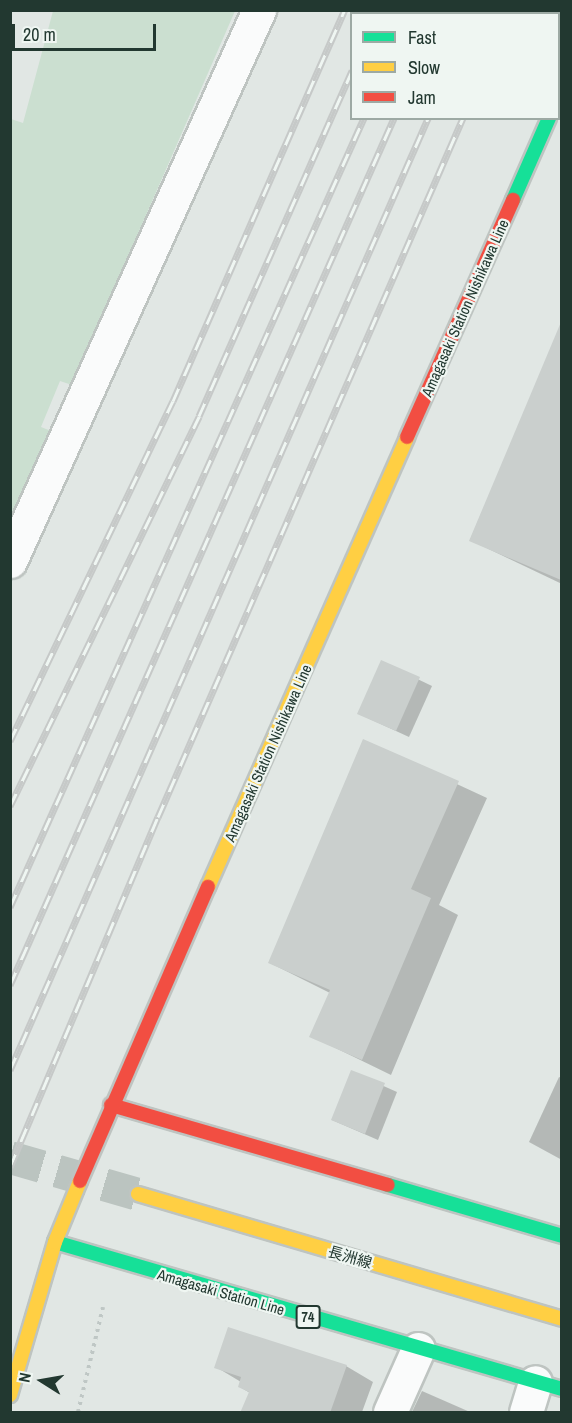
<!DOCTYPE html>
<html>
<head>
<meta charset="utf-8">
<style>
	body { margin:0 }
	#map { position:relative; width:572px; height:1423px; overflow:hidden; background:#e1e7e4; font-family:"Archivo Narrow","Noto Sans JP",sans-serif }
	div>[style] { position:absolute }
	.green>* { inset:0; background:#cbdfd0 }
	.shadow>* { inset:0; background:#0003 }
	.building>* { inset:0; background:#cacfcd }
	.secondary-tunnel>* { height:33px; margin-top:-16.5px; transform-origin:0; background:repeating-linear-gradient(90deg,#bbc4c0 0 33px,transparent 0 49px) }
	.path>* { height:4px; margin-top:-2px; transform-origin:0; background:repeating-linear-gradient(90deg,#bfc7c5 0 3px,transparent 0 7.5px) }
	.roads { filter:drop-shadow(2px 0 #bec4c1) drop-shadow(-2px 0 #bec4c1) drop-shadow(0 2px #bec4c1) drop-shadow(0 -2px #bec4c1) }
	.street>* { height:33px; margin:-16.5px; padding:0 16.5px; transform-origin:16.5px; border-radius:16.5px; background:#fafbfb }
	.fast>* { height:14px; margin:-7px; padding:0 7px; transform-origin:7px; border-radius:7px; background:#16e098 }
	.slow>* { height:14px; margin:-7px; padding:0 7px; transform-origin:7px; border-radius:7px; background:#ffcf43 }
	.jam>* { height:14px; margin:-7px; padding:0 7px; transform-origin:7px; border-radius:7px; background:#f24e42 }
	.rail>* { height:7px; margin-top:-3.5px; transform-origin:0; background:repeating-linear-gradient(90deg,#eff6f2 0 14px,#c6c9c8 0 28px); box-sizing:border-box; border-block:2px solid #c6c9c8 }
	span { translate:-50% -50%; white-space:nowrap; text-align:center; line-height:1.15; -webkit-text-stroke:4.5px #eff6f2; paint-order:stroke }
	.shield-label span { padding:2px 4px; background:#eff6f2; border:2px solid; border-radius:4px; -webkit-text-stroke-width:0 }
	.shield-label { font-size:14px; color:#223830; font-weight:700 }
	.street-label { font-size:15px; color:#223830 }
	.frame { position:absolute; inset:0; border:12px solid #223830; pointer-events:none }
	.legend { position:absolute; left:350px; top:12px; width:210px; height:108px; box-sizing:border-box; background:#eff6f2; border:2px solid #9daaa4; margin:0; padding:8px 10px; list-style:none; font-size:18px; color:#223830 }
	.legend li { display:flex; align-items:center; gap:12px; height:30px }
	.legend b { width:30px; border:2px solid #9daaa4 }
	.north { position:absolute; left:12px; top:1351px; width:60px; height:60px; -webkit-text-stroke:4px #eff6f2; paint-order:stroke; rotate:281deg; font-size:16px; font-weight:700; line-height:24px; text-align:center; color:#223830 }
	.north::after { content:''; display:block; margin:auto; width:21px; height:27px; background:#223830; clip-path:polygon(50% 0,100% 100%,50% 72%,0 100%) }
	.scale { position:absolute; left:12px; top:24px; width:144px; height:27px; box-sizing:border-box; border:3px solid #223830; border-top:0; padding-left:8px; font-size:18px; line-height:21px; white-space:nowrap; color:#223830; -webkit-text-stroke:4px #eff6f2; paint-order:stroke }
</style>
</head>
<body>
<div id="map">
	<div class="green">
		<i style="clip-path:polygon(53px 11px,235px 11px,72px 385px,60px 381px,41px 427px,56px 433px,11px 536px,11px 119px,23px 123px)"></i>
	</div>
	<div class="shadow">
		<i style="clip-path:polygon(562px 325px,562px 584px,470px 540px)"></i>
		<i style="clip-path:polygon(382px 662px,432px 686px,409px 737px,359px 714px)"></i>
		<i style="clip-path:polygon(364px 741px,487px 798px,439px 905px,458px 915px,391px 1075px,311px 1036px,330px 993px,270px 963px)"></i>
		<i style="clip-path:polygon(352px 1072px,397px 1092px,378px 1140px,332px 1120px)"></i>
		<i style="clip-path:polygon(559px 1077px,562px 1078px,562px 1160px,529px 1142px)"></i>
		<i style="clip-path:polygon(346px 1366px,373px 1382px,362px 1412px,242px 1412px,250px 1393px,240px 1387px,241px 1382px,216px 1367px)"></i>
		<i style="clip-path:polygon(422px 1391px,470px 1412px,412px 1412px)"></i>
	</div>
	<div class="building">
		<i style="clip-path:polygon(561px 322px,561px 580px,469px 541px)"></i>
		<i style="clip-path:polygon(381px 660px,420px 677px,396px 731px,357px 714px)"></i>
		<i style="clip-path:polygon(363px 739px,459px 781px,411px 889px,431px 898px,362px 1060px,309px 1037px,330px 990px,268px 963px)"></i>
		<i style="clip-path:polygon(351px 1070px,385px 1083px,365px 1134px,331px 1120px)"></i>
		<i style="clip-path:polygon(228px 1327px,347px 1365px,330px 1413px,240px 1413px,249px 1392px,238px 1387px,241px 1377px,214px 1368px)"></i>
	</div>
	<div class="secondary-tunnel">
		<i style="left:10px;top:1157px;width:133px;rotate:16.1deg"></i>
	</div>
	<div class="path">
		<i style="left:78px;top:1412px;width:108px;rotate:-76.6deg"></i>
	</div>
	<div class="roads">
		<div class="street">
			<i style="left:10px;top:561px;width:605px;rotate:-65.68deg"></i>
			<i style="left:390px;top:1412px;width:69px;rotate:-66deg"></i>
			<i style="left:526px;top:1412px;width:31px;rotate:-73deg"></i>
		</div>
		<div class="fast">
			<i style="left:513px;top:200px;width:90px;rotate:-66.3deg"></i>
			<i style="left:388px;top:1185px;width:181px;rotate:16.3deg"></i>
			<i style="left:55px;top:1242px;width:528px;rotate:16.17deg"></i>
		</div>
		<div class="slow">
			<i style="left:208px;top:887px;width:492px;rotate:-66.1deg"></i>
			<i style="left:138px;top:1194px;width:442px;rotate:16.4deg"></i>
			<i style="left:10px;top:1395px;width:159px;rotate:-73.6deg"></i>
			<i style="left:55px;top:1242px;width:66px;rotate:-67.7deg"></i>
		</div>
		<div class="jam">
			<i style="left:558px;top:98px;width:8px;rotate:-60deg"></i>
			<i style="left:407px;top:437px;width:260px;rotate:-65.9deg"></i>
			<i style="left:111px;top:1105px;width:288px;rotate:16.1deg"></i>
			<i style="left:80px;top:1181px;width:321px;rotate:-66.5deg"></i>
		</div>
	</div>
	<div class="rail">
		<i style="left:376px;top:14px;width:4px;rotate:-63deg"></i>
		<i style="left:410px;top:14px;width:4px;rotate:-76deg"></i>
		<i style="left:440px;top:14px;width:4px;rotate:-63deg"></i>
		<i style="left:474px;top:14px;width:4px;rotate:-63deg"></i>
		<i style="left:509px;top:14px;width:4px;rotate:-76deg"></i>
		<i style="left:10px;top:741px;width:377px;rotate:-64.4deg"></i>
		<i style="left:173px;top:401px;width:427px;rotate:-66.3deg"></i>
		<i style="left:10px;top:806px;width:433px;rotate:-64.1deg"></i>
		<i style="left:199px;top:416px;width:378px;rotate:-66.1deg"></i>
		<i style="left:10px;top:907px;width:865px;rotate:-65.84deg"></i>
		<i style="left:10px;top:985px;width:948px;rotate:-66.11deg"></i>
		<i style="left:10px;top:1070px;width:1040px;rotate:-66.29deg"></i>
		<i style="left:10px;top:1167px;width:380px;rotate:-67.1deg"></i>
		<i style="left:158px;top:817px;width:763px;rotate:-66.43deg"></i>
	</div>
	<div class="shield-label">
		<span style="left:308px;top:1317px">74</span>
	</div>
	<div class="street-label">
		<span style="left:465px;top:308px;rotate:-66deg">Amagasaki Station Nishikawa Line</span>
		<span style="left:268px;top:753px;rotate:-66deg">Amagasaki Station Nishikawa Line</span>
		<span style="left:350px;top:1257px;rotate:16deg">長洲線</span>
		<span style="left:221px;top:1292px;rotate:16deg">Amagasaki Station Line</span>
	</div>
	<div class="frame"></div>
	<ul class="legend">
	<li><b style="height:8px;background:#16e098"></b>Fast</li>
	<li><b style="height:8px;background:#ffcf43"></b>Slow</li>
	<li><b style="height:8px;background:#f24e42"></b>Jam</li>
	</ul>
	<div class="north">N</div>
	<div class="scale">20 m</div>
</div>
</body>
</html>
